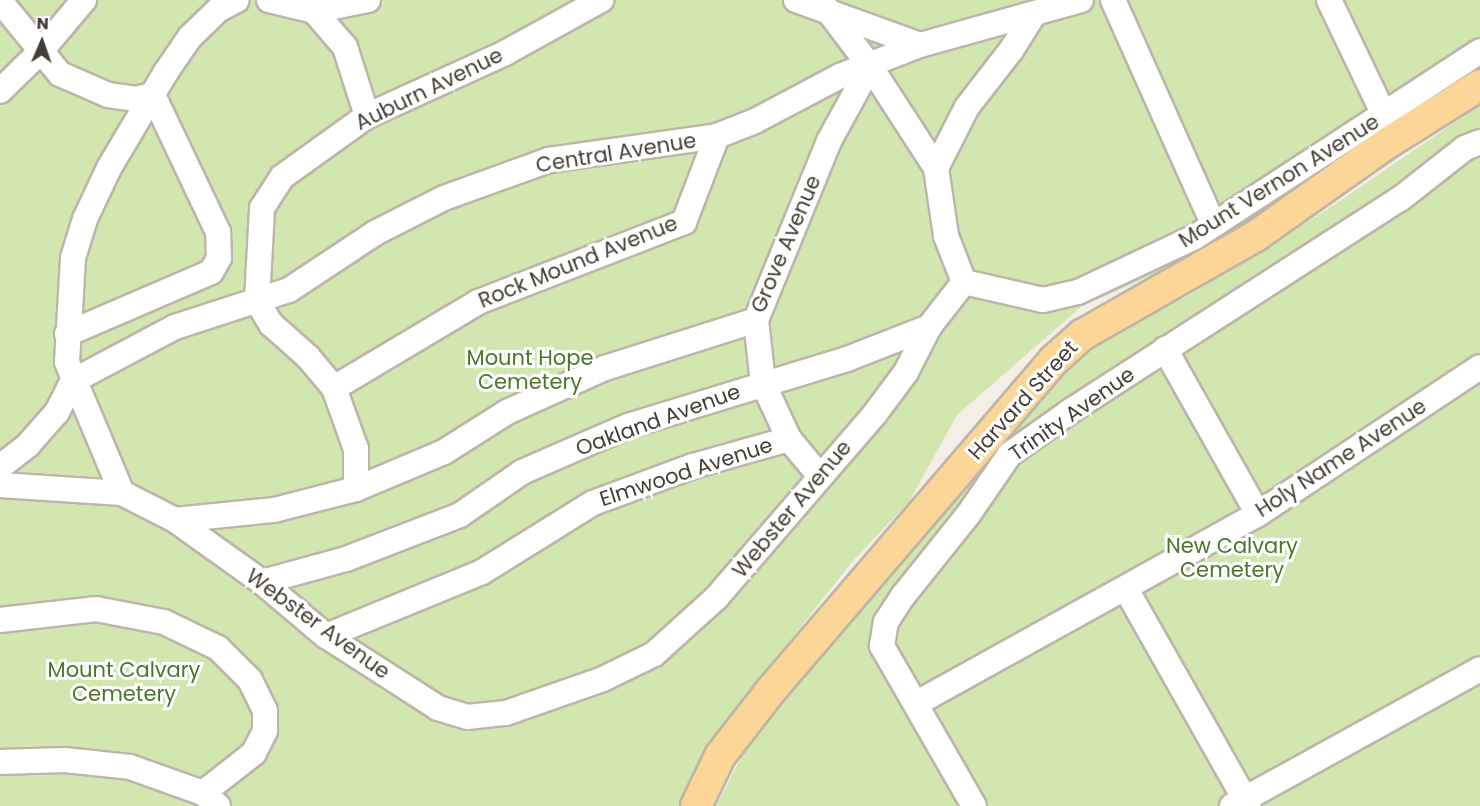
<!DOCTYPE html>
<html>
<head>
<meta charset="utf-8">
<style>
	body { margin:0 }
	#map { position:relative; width:1480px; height:806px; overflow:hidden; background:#f3eee6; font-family:Poppins,sans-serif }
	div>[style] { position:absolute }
	.green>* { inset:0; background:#d2e6b0 }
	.roads { filter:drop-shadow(2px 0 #beb5a9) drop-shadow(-2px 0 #beb5a9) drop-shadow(0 2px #beb5a9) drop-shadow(0 -2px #beb5a9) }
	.minor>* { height:24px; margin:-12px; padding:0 12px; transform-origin:12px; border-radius:12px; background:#fff }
	.major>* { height:30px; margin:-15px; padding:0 15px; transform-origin:15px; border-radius:15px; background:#fcd696 }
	span { translate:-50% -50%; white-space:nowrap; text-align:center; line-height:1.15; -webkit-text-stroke:6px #fff; paint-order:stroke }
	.street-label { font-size:21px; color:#453e36 }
	.park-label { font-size:21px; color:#4d762a }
	.north { position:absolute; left:12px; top:12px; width:60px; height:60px; -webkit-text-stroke:4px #fff; paint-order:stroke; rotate:2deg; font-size:16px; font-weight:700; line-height:24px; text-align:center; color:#453e36 }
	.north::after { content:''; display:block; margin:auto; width:21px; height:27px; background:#453e36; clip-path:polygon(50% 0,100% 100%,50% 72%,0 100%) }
</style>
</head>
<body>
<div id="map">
	<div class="green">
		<i style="clip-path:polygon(0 0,1480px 0,1480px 66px,1172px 266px,1082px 306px,957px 415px,909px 502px,851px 563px,731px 716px,680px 806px,0 806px)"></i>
		<i style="clip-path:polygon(1480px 105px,1480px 806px,716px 806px,755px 731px,1043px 395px,1100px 337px,1188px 296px,1334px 205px)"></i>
	</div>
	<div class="roads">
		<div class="minor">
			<i style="left:269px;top:0;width:46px;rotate:13.7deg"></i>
			<i style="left:314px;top:11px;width:55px;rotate:-11.5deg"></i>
			<i style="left:796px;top:0;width:132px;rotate:19.9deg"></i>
			<i style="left:820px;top:0;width:83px;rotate:52.9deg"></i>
			<i style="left:870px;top:66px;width:121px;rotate:57.1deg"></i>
			<i style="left:936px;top:168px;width:69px;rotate:81.6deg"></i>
			<i style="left:946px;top:236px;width:49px;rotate:68.6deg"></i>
			<i style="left:1113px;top:0;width:245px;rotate:65.9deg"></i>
			<i style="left:1329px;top:0;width:127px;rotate:64.4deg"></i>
			<i style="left:0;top:1px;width:94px;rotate:50.6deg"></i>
			<i style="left:60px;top:74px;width:52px;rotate:23.6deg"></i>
			<i style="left:108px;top:95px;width:27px;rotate:8deg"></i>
			<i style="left:135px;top:99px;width:18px;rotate:-13deg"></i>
			<i style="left:314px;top:11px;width:48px;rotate:49.3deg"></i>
			<i style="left:345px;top:47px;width:72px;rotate:72.3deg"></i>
			<i style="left:0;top:91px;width:57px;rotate:-44.3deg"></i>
			<i style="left:41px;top:51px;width:67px;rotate:-49.9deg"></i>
			<i style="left:936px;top:168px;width:68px;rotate:-63.1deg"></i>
			<i style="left:967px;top:107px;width:73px;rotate:-52.2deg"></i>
			<i style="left:1012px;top:49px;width:40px;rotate:-58deg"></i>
			<i style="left:964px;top:282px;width:81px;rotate:12.8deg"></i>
			<i style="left:1043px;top:300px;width:36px;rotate:-13deg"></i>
			<i style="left:1078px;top:292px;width:129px;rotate:-25.2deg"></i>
			<i style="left:1195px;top:237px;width:340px;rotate:-33.1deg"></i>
			<i style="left:257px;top:301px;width:93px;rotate:-86.9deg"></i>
			<i style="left:262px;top:208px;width:37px;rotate:-57deg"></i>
			<i style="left:282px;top:177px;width:105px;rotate:-35.7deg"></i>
			<i style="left:367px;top:116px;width:152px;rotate:-24.5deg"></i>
			<i style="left:505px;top:53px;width:110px;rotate:-28.9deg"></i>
			<i style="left:257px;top:301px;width:27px;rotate:59deg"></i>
			<i style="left:271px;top:324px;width:50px;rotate:41.7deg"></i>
			<i style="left:308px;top:357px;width:40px;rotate:50deg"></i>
			<i style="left:334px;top:388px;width:65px;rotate:70.2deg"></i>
			<i style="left:356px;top:449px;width:40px;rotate:90deg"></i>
			<i style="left:756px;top:320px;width:63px;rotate:83.7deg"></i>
			<i style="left:763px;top:383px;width:62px;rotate:65.1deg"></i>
			<i style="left:789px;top:439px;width:47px;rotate:50.2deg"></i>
			<i style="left:67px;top:334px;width:157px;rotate:-23.3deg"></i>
			<i style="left:211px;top:272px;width:16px;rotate:-60deg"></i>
			<i style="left:219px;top:258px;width:26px;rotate:-92deg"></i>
			<i style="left:218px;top:232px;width:152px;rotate:-115.4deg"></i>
			<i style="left:1165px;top:349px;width:189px;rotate:60.6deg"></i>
			<i style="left:334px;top:388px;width:168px;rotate:-30.8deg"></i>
			<i style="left:478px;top:302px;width:221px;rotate:-21.2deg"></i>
			<i style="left:684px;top:222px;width:92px;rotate:-69deg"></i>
			<i style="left:0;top:467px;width:36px;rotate:-38deg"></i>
			<i style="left:28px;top:445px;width:44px;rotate:-48.7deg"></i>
			<i style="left:57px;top:412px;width:35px;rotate:-63deg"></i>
			<i style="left:73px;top:381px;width:115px;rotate:-27.9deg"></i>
			<i style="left:175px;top:327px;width:120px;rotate:-18deg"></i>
			<i style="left:289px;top:290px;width:103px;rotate:-33.5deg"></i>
			<i style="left:375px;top:233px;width:77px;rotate:-26.9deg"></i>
			<i style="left:444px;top:198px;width:112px;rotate:-19.9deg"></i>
			<i style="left:549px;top:160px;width:170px;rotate:-8.1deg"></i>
			<i style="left:717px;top:136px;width:41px;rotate:-21.5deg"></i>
			<i style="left:755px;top:121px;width:96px;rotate:-27.9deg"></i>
			<i style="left:840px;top:76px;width:86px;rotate:-21.2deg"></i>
			<i style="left:920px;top:45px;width:167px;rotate:-15.6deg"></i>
			<i style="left:0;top:485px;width:122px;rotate:3.8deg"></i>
			<i style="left:122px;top:493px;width:59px;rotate:27deg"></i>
			<i style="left:175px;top:520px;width:107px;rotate:35.5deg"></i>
			<i style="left:262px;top:582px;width:84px;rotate:40.2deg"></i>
			<i style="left:326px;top:636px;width:133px;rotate:32.7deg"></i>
			<i style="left:438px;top:708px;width:30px;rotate:17deg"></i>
			<i style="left:467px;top:717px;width:39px;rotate:-6deg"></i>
			<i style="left:506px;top:713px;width:103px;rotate:-19.3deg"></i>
			<i style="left:603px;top:679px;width:57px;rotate:-26.1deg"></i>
			<i style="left:654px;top:654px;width:84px;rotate:-42.1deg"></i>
			<i style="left:716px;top:598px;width:242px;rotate:-49.2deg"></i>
			<i style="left:874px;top:415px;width:54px;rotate:-53.3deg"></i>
			<i style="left:906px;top:372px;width:51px;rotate:-62.9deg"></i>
			<i style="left:929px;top:327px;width:57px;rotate:-52.1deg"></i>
			<i style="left:122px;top:493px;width:142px;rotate:-112.8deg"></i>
			<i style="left:67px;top:362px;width:104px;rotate:-86.7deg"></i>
			<i style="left:73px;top:258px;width:41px;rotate:-72.9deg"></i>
			<i style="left:85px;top:219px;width:56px;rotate:-64.8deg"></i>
			<i style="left:109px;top:168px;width:112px;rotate:-59.3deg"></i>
			<i style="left:166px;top:72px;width:42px;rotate:-55.6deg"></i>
			<i style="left:190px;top:37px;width:39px;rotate:-44deg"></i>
			<i style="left:218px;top:10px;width:21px;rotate:-28deg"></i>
			<i style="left:175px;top:520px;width:100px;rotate:-5.8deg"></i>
			<i style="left:274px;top:510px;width:85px;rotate:-14.4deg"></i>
			<i style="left:356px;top:489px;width:95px;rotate:-22.8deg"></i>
			<i style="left:444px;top:452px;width:75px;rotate:-32.4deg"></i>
			<i style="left:507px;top:412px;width:107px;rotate:-24.2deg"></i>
			<i style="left:605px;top:368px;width:158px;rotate:-17.6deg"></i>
			<i style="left:756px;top:320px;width:193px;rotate:-67.8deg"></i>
			<i style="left:829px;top:141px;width:85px;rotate:-61.3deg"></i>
			<i style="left:262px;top:582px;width:87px;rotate:-15.3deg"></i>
			<i style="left:346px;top:559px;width:122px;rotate:-21.1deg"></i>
			<i style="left:460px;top:515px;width:75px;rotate:-34.7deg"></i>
			<i style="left:522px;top:472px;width:116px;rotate:-23.5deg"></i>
			<i style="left:628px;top:426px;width:229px;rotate:-17deg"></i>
			<i style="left:847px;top:359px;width:88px;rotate:-21.3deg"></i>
			<i style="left:1126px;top:589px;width:249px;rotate:60.5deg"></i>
			<i style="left:0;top:620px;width:97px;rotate:-6.5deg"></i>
			<i style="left:96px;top:609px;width:69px;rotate:10.8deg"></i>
			<i style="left:164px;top:622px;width:60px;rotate:25.7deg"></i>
			<i style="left:218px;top:648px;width:45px;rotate:45deg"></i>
			<i style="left:250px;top:680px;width:34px;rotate:64deg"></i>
			<i style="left:265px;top:711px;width:20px;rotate:90deg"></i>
			<i style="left:265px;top:731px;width:25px;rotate:117deg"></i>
			<i style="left:254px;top:753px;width:65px;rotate:141.9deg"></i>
			<i style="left:326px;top:636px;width:169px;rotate:-22.3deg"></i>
			<i style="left:482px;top:572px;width:131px;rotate:-31.9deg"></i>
			<i style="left:593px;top:503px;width:107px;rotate:-20.3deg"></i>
			<i style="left:693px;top:466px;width:100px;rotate:-15.7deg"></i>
			<i style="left:917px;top:703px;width:390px;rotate:-29deg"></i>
			<i style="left:1258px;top:514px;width:266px;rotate:-33.5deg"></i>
			<i style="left:0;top:762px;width:65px;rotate:-1.8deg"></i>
			<i style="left:65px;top:760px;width:65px;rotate:6.1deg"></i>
			<i style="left:130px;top:767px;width:77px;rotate:19.6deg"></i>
			<i style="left:203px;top:793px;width:20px;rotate:41deg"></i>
			<i style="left:974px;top:806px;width:185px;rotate:-119.9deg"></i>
			<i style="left:882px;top:646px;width:24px;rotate:-81deg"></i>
			<i style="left:886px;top:622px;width:31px;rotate:-57deg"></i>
			<i style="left:903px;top:596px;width:104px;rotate:-51.3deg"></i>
			<i style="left:968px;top:515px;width:74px;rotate:-55.5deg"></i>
			<i style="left:1010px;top:454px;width:76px;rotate:-35.4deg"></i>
			<i style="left:1072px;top:410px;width:390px;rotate:-32.8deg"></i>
			<i style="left:1400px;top:199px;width:83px;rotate:-38.1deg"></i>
			<i style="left:1465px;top:148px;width:16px;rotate:-22deg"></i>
			<i style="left:1232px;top:806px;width:283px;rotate:-28.9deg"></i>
		</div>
		<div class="major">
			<i style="left:696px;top:806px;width:55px;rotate:-64.4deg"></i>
			<i style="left:720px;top:756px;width:85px;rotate:-52.2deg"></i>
			<i style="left:772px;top:689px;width:433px;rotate:-49.4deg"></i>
			<i style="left:1054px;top:360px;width:38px;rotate:-42deg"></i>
			<i style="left:1082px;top:335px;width:202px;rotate:-29.7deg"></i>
			<i style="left:1257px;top:235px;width:161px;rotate:-35.2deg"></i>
			<i style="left:1389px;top:142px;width:107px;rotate:-32.1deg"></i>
		</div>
	</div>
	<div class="street-label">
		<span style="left:429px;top:89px;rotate:-26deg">Auburn Avenue</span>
		<span style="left:616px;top:153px;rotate:-9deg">Central Avenue</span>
		<span style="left:1279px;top:181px;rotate:-32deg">Mount Vernon Avenue</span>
		<span style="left:786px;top:244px;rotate:-67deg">Grove Avenue</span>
		<span style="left:578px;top:262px;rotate:-22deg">Rock Mound Avenue</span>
		<span style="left:1023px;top:400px;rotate:-48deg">Harvard Street</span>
		<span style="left:1072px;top:414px;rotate:-35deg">Trinity Avenue</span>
		<span style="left:658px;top:420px;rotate:-20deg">Oakland Avenue</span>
		<span style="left:1341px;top:458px;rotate:-33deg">Holy Name Avenue</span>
		<span style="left:686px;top:472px;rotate:-18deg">Elmwood Avenue</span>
		<span style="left:792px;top:509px;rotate:-50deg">Webster Avenue</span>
		<span style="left:318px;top:624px;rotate:36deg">Webster Avenue</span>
	</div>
	<div class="park-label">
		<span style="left:530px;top:370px">Mount Hope<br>Cemetery</span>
		<span style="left:1232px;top:558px">New Calvary<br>Cemetery</span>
		<span style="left:124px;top:682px">Mount Calvary<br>Cemetery</span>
	</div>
	<div class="north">N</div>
</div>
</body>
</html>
